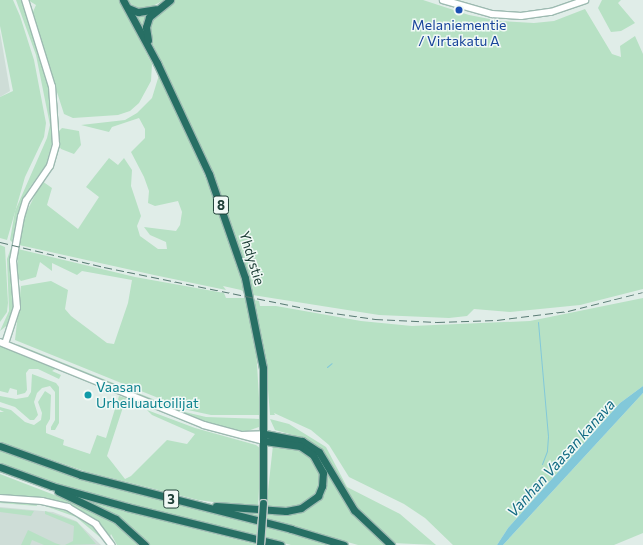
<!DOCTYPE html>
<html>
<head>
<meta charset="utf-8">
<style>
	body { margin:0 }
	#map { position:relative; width:643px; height:545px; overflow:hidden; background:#e0ede8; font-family:Commissioner,sans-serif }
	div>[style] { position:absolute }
	.built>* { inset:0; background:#ceddd7 }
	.green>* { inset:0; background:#b7e1c4 }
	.water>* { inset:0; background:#82c8d9 }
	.stream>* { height:1px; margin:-0.5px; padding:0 0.5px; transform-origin:0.5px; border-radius:0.5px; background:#82c8d9 }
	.roads { filter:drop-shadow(1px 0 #9dbab1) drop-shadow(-1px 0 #9dbab1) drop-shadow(0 1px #9dbab1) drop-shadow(0 -1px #9dbab1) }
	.secondary>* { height:5.5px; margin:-2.75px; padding:0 2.75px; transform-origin:2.75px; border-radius:2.75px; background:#fff }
	.highway>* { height:7px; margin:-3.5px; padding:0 3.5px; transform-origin:3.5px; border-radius:3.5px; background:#276f64 }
	.rail>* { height:1px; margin-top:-0.5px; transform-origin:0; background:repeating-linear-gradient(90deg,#597b74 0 8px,transparent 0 12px) }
	.bridges { filter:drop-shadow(1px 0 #c0cac7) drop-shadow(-1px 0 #c0cac7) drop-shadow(0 1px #c0cac7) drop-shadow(0 -1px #c0cac7) }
	.highway-bridge>* { height:7px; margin:-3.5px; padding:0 3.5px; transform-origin:3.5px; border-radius:3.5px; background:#276f64 }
	.dots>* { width:11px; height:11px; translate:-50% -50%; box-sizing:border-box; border:2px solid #f1f9f6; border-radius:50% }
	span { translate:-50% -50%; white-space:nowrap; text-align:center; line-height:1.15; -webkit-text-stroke:3px #f1f9f6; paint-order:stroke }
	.shield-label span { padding:1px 3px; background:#f1f9f6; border:1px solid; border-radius:3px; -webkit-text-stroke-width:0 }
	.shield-label { font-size:13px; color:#1f4038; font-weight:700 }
	.transit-label { font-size:14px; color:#164399 }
	.street-label { font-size:14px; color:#1f4038 }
	.culture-label { font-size:14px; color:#0d838f }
	.left { translate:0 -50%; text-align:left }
	.water-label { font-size:15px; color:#126b83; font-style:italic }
</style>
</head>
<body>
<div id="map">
	<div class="built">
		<i style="clip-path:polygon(0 32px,10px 91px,0 97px)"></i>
		<i style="clip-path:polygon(0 507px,53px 512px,76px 521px,101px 545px,0 545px)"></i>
	</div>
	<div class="green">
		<i style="clip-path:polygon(0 0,13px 0,20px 16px,34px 60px,46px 123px,44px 137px,25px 177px,7px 240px,0 238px,0 97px,13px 91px,0 26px)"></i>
		<i style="clip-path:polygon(16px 0,21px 0,47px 75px,54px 136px,46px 165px,30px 187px,20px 207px,12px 242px,10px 240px,15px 211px,47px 138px,50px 125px,36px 55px)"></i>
		<i style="clip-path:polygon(28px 0,119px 0,152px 64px,151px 81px,139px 103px,130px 111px,118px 115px,73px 118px,64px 114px,32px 14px,36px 5px)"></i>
		<i style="clip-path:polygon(127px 0,164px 0,151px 7px,137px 9px)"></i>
		<i style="clip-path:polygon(174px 0,423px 0,469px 15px,500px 21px,534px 23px,554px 21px,585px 9px,612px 54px,621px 57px,620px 46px,635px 36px,643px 54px,643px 289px,580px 305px,510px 312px,474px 309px,467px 316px,449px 318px,379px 315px,253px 295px,223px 201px,150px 38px,149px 25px,152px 18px)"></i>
		<i style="clip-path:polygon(602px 0,621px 0,618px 3px,635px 23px,621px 31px,611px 32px,598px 8px)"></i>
		<i style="clip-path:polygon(151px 12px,143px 30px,135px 16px)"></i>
		<i style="clip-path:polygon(159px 75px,181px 119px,223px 220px,245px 293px,241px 290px,223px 286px,226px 290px,154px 275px,19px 245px,22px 221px,42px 181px,52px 188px,47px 205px,78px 229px,99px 197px,86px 187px,109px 158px,118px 165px,124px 158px,132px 170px,131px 186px,141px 216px,137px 226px,140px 236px,158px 249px,167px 249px,166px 242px,150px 235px,144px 227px,176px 231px,180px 225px,182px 212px,178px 201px,155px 206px,148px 203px,149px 191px,144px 177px,131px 152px,145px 138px,145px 129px,139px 118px,112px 127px,109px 132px,81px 125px,125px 120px,137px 113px,152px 98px)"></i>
		<i style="clip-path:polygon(62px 128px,79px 131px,81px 145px,74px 154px,61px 149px,58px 144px,59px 131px)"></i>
		<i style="clip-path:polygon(0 245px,5px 247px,8px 303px,7px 312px,0 322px)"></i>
		<i style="clip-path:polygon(11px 248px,13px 311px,10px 323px,0 331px,9px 311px,7px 259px)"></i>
		<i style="clip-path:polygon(18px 249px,135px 277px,224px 293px,226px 298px,246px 298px,256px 347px,260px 415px,211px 415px,188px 410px,15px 340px,21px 286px,51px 281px,68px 290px,65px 309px,71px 316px,107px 343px,114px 344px,128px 303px,132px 280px,82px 271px,77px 275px,52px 263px,52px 271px,40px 262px,36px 277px,21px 281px,17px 277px)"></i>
		<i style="clip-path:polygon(643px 298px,643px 386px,620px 403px,508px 528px,497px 545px,453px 545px,425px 518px,404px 504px,349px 477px,329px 445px,311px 430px,274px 413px,275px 415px,270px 415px,267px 376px,254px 300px,259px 301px,260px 306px,276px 306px,361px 321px,412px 326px,530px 321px)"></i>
		<i style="clip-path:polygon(17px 344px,185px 412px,206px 417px,260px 419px,259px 427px,245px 432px,214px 425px,21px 348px)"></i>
		<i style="clip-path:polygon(0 346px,57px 368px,52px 371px,61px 375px,59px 379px,38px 369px,29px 369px,26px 373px,27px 390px,25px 393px,17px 395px,17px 390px,10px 388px,8px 393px,0 391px)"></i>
		<i style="clip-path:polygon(32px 374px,56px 383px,59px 387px,59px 423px,55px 430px,51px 430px,51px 427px,55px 420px,55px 392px,50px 386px,42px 388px,37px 393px,34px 402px,38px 415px,34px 420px,30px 420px,15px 407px,0 402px,0 396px,16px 399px,28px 397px,31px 392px)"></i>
		<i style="clip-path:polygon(45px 391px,51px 395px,50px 419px,46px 426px,46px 433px,64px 440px,63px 445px,90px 454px,97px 435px,106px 438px,119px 396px,126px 398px,107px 456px,125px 479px,131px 476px,167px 440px,187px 444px,195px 434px,152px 415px,147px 410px,195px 428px,256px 445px,261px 449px,258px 508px,198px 500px,87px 472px,0 442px,0 412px,4px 412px,0 410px,0 407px,11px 410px,25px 422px,34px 425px,41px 420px,42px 413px,38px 402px)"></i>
		<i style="clip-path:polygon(643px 393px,643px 533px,614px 545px,503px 545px)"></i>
		<i style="clip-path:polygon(270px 419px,289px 424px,326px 447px,347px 487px,400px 514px,436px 545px,392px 543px,355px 507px,321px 451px,300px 437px,275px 430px)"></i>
		<i style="clip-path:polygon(273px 445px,296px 448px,311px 454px,321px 473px,321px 485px,305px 505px,289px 509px,266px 509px)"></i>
		<i style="clip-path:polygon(0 450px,74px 476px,333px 545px,291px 545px,70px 488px,0 464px)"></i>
		<i style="clip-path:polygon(321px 457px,345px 501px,361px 522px,387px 545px,358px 545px,242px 512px,282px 514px,302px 511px,314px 504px,320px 497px,324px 468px)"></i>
		<i style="clip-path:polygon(0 474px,101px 513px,129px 532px,140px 545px,117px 545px,111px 534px,110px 537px,92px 518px,62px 502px,0 495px)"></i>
		<i style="clip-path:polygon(0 500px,36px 503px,37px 506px,0 503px)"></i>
		<i style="clip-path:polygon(89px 501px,199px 530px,259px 545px,148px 545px,119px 518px)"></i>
		<i style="clip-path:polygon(46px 505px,73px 513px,90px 523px,101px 538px,76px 517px,45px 506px)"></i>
		<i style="clip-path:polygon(0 508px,34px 511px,31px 516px,0 512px)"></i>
		<i style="clip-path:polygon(45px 511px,77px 522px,96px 544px,65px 545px,73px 541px,74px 526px,45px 514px)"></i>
		<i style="clip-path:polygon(28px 530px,55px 543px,61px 545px,44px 545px,32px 540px,30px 545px,21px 545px)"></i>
	</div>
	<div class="water">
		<i style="clip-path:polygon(643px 386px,643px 393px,503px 545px,497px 545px,508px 528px,620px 403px)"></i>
	</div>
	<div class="stream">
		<i style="left:538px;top:322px;width:114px;rotate:85deg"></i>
		<i style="left:548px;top:436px;width:15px;rotate:94deg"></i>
		<i style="left:547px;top:451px;width:14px;rotate:111deg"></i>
		<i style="left:327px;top:367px;width:6px;rotate:-39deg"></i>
	</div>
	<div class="roads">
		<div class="secondary">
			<i style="left:443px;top:0;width:51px;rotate:15.9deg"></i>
			<i style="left:492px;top:14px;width:29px;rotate:4deg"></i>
			<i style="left:521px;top:16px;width:30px;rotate:-8deg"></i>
			<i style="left:551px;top:12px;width:36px;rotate:-19deg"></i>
			<i style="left:0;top:342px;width:220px;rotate:22.1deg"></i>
			<i style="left:204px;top:425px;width:62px;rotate:14.9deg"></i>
			<i style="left:5px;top:344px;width:38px;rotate:-72deg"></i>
			<i style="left:17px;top:308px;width:47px;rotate:-94.9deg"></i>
			<i style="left:13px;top:261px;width:45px;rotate:-79.7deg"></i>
			<i style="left:21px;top:217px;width:17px;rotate:-73deg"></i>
			<i style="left:26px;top:201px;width:42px;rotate:-55.6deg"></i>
			<i style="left:50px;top:166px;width:22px;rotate:-74deg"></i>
			<i style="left:56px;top:145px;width:58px;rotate:-93.9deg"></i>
			<i style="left:52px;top:87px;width:91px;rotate:-107.2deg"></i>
			<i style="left:242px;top:435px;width:23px;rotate:-2deg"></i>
			<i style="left:0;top:498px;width:42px;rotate:4.1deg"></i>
			<i style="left:42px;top:501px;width:27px;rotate:13deg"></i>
			<i style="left:68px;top:507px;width:33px;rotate:31deg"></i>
			<i style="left:96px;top:524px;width:26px;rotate:53deg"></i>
		</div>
		<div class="highway">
			<i style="left:123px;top:0;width:72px;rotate:61.6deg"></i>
			<i style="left:157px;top:63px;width:123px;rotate:64.9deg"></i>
			<i style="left:209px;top:174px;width:110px;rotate:70.9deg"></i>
			<i style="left:245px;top:278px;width:92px;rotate:78.7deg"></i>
			<i style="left:263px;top:368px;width:135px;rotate:90deg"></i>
			<i style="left:128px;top:8px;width:11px;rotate:22deg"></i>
			<i style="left:138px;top:12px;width:18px;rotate:-9deg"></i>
			<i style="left:148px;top:40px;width:13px;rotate:-99deg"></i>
			<i style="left:146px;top:27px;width:10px;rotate:-73deg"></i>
			<i style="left:149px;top:17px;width:27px;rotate:-39deg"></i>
			<i style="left:265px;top:434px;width:38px;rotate:11deg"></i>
			<i style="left:302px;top:441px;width:20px;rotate:33deg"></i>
			<i style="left:319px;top:452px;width:68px;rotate:58.9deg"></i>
			<i style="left:354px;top:510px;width:51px;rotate:43.4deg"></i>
			<i style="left:0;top:446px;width:86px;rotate:19.7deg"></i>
			<i style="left:81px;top:475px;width:217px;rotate:14.4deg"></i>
			<i style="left:291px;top:529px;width:55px;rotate:16.8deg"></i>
			<i style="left:0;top:467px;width:55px;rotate:20.1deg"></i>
			<i style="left:52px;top:486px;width:78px;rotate:15.6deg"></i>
			<i style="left:127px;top:507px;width:158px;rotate:13.9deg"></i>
			<i style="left:58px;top:491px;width:64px;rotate:25.8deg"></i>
			<i style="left:116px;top:519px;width:39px;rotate:42deg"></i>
			<i style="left:216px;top:506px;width:70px;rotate:4.1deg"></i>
			<i style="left:286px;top:511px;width:15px;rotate:-11deg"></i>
			<i style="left:301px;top:508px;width:21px;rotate:-35deg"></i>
			<i style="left:318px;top:496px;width:11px;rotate:-68deg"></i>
			<i style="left:322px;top:486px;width:13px;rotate:-86deg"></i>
			<i style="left:323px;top:473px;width:21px;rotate:-119deg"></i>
			<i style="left:313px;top:455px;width:16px;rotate:-145deg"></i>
			<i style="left:300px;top:446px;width:36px;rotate:-172deg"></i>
		</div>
	</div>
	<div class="rail">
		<i style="left:0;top:242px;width:107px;rotate:13.5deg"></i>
		<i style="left:104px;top:267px;width:213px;rotate:11.6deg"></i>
		<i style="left:313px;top:310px;width:63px;rotate:8.3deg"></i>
		<i style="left:375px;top:319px;width:62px;rotate:2.8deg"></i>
		<i style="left:437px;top:322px;width:60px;rotate:-1.9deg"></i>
		<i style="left:497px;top:320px;width:72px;rotate:-7.2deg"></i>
		<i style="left:568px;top:311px;width:77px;rotate:-14.2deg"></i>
	</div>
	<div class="bridges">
		<div class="highway-bridge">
			<i style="left:260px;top:545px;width:42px;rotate:-85.9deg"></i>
		</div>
	</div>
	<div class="dots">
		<i style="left:459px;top:10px;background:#1a4fb4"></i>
		<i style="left:88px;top:395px;background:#0f9aa8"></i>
	</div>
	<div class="shield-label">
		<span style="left:221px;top:205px">8</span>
		<span style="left:171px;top:499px">3</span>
	</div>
	<div class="transit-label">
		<span style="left:459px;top:33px">Melaniementie<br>/ Virtakatu A</span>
	</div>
	<div class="street-label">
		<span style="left:252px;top:258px;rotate:73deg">Yhdystie</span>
	</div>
	<div class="culture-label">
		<span class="left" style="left:96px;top:395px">Vaasan<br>Urheiluautoilijat</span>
	</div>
	<div class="water-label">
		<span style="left:561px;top:458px;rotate:-48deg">Vanhan Vaasan kanava</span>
	</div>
</div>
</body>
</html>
